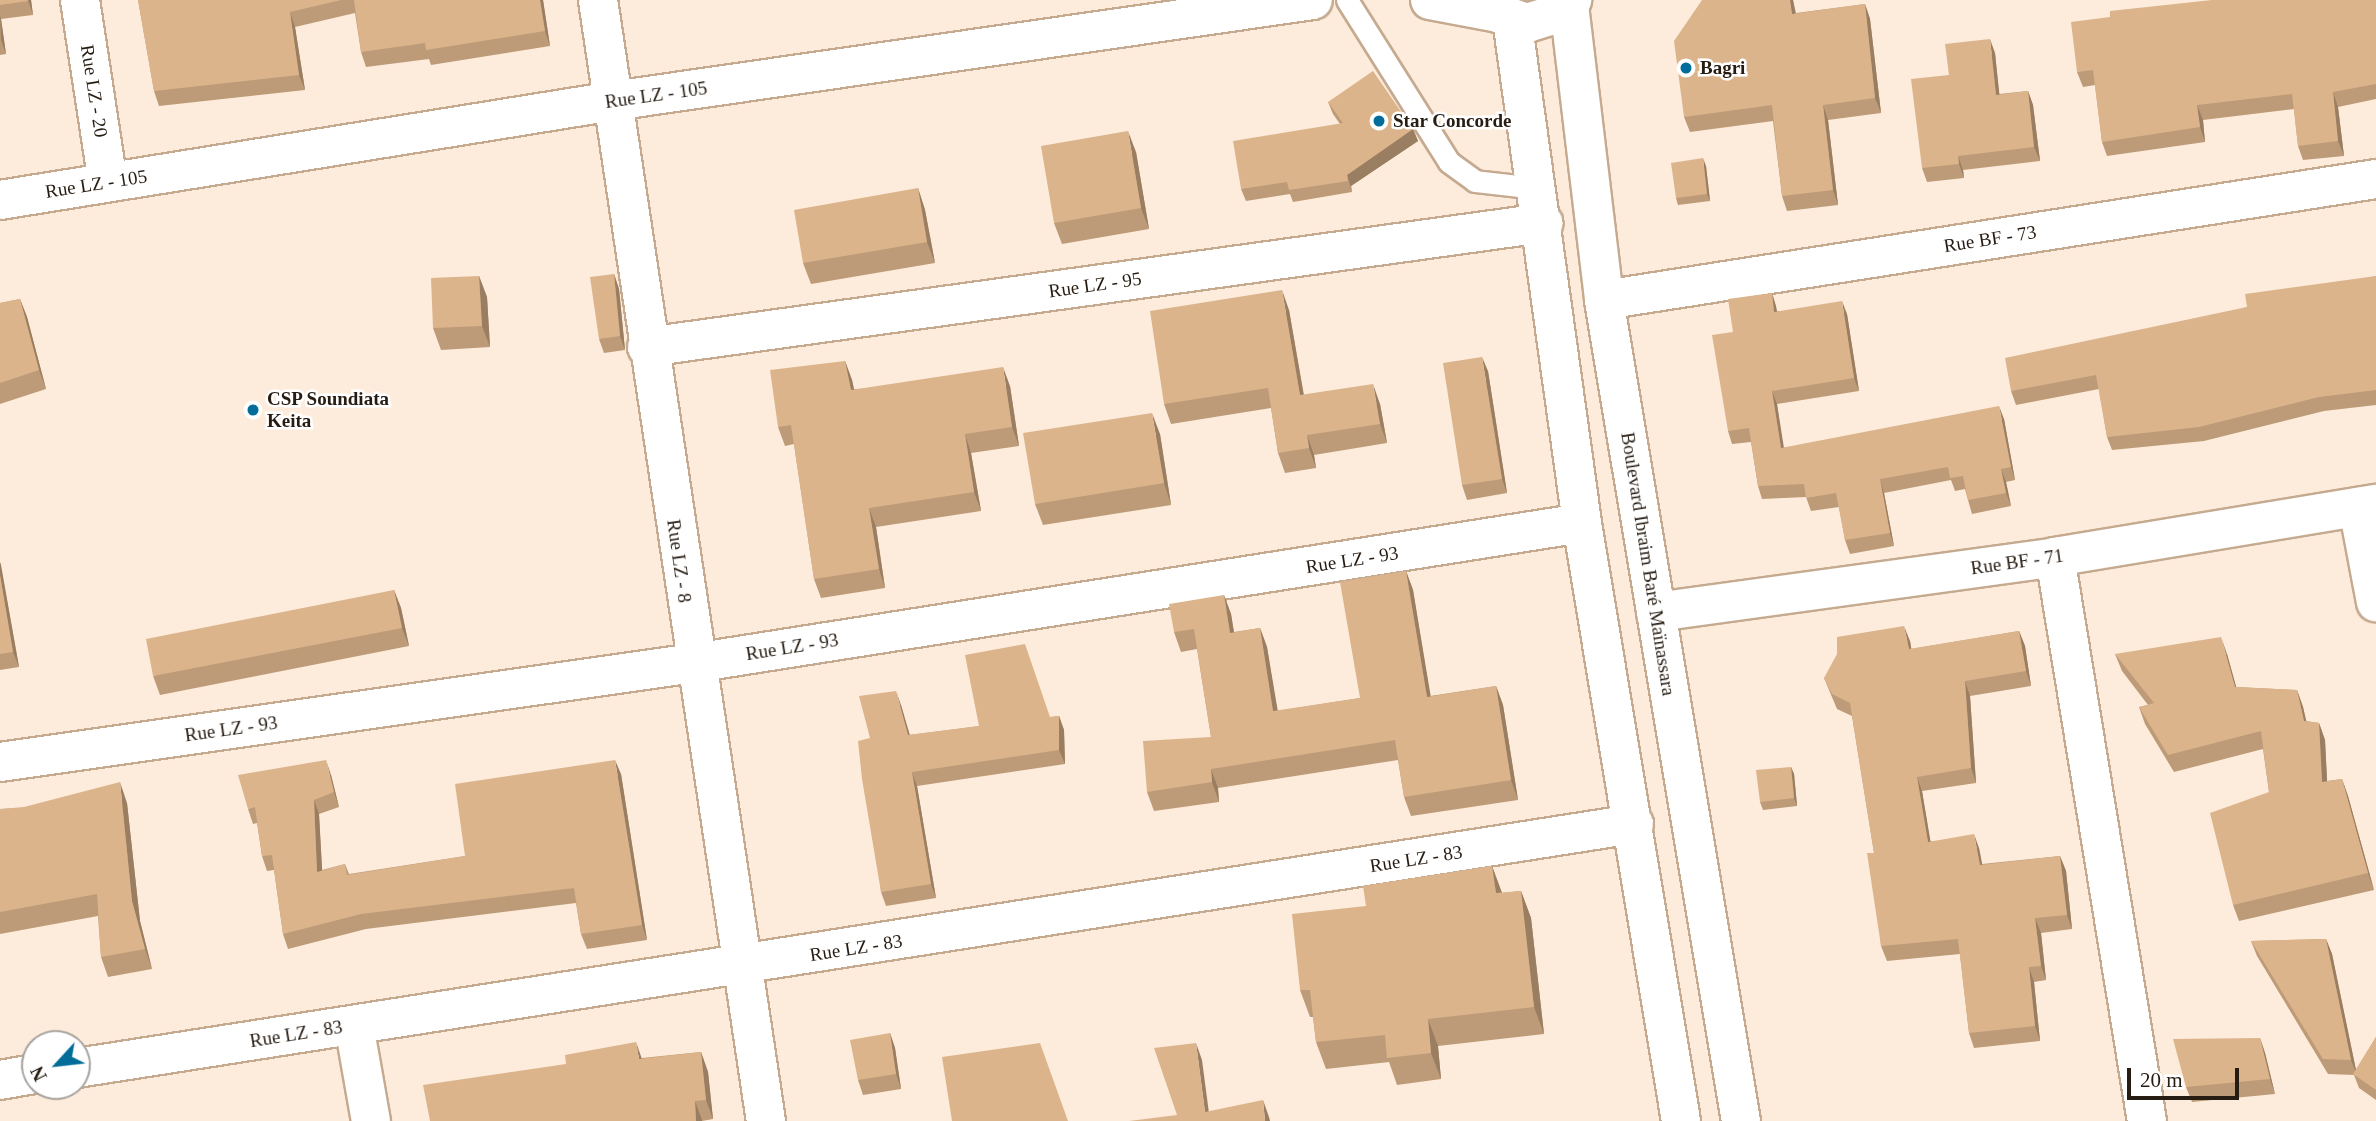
<!DOCTYPE html>
<html>
<head>
<meta charset="utf-8">
<style>
	body { margin:0 }
	#map { position:relative; width:2376px; height:1121px; overflow:hidden; background:#fdecdb; font-family:Georgia,serif }
	div>[style] { position:absolute }
	.roads { filter:drop-shadow(2px 0 #c5aa90) drop-shadow(-2px 0 #c5aa90) drop-shadow(0 2px #c5aa90) drop-shadow(0 -2px #c5aa90) }
	.service>* { height:21px; margin:-10.5px; padding:0 10.5px; transform-origin:10.5px; border-radius:10.5px; background:#fff }
	.minor>* { height:38px; margin:-19px; padding:0 19px; transform-origin:19px; border-radius:19px; background:#fff }
	.secondary>* { height:38px; margin:-19px; padding:0 19px; transform-origin:19px; border-radius:19px; background:#fff }
	.wall>* { inset:0; background:#bd9b78 }
	.shaded-wall>* { inset:0; background:#9a7e62 }
	.building>* { inset:0; background:#dcb48c }
	.dots>* { width:19px; height:19px; translate:-50% -50%; box-sizing:border-box; border:4px solid #fff; border-radius:50% }
	span { translate:-50% -50%; white-space:nowrap; text-align:center; line-height:1.15; -webkit-text-stroke:5px #fff; paint-order:stroke }
	.poi-label { font-size:19px; color:#261c12; font-weight:700 }
	.left { translate:0 -50%; text-align:left }
	.street-label { font-size:19px; color:#261c12 }
	.north { position:absolute; left:21px; top:1030px; width:70px; height:70px; box-sizing:border-box; background:#fff; border:2px solid #a8a4a0; border-radius:50%; rotate:243deg; font-size:19px; font-weight:700; line-height:28px; text-align:center; color:#261c12 }
	.north::after { content:''; display:block; margin:auto; width:24px; height:32px; background:#026d9a; clip-path:polygon(50% 0,100% 100%,50% 72%,0 100%) }
	.scale { position:absolute; left:2127px; top:1068px; width:112px; height:32px; box-sizing:border-box; border:4px solid #261c12; border-top:0; padding-left:9px; font-size:21px; line-height:24px; white-space:nowrap; color:#261c12; -webkit-text-stroke:5px #fff; paint-order:stroke }
</style>
</head>
<body>
<div id="map">
	<div class="roads">
		<div class="service">
			<i style="left:1347px;top:0;width:191px;rotate:57.8deg"></i>
			<i style="left:1449px;top:162px;width:32px;rotate:36deg"></i>
			<i style="left:1475px;top:181px;width:61px;rotate:6.5deg"></i>
		</div>
		<div class="minor">
			<i style="left:80px;top:0;width:184px;rotate:81.3deg"></i>
			<i style="left:598px;top:0;width:1134px;rotate:81.48deg"></i>
			<i style="left:1604px;top:300px;width:781px;rotate:-8.91deg"></i>
			<i style="left:647px;top:347px;width:905px;rotate:-7.88deg"></i>
			<i style="left:2358px;top:507px;width:97px;rotate:79.3deg"></i>
			<i style="left:2055px;top:557px;width:571px;rotate:80.74deg"></i>
			<i style="left:1656px;top:612px;width:403px;rotate:-7.8deg"></i>
			<i style="left:2055px;top:557px;width:325px;rotate:-9.4deg"></i>
			<i style="left:0;top:762px;width:701px;rotate:-8.12deg"></i>
			<i style="left:694px;top:663px;width:899px;rotate:-8.96deg"></i>
			<i style="left:354px;top:1025px;width:97px;rotate:80deg"></i>
			<i style="left:77px;top:1068px;width:1576px;rotate:-8.91deg"></i>
			<i style="left:0;top:1080px;width:36px;rotate:-10deg"></i>
		</div>
		<div class="secondary">
			<i style="left:1430px;top:0;width:69px;rotate:10.8deg"></i>
			<i style="left:1486px;top:0;width:18px;rotate:47deg"></i>
			<i style="left:1498px;top:13px;width:31px;rotate:19deg"></i>
			<i style="left:1527px;top:23px;width:31px;rotate:-17deg"></i>
			<i style="left:1557px;top:14px;width:21px;rotate:-43deg"></i>
			<i style="left:1569px;top:5px;width:297px;rotate:83.2deg"></i>
			<i style="left:1604px;top:300px;width:832px;rotate:80.53deg"></i>
			<i style="left:1512px;top:19px;width:509px;rotate:82.09deg"></i>
			<i style="left:1582px;top:523px;width:606px;rotate:80.6deg"></i>
			<i style="left:0;top:200px;width:621px;rotate:-9.17deg"></i>
			<i style="left:613px;top:101px;width:707px;rotate:-8.21deg"></i>
		</div>
	</div>
	<div class="wall">
		<i style="clip-path:polygon(0 0,31px 0,33px 15px,1px 19px,6px 54px,0 55px)"></i>
		<i style="clip-path:polygon(138px 0,543px 0,550px 46px,431px 65px,429px 59px,366px 67px,361px 52px,355px 13px,295px 27px,305px 90px,159px 106px,154px 91px)"></i>
		<i style="clip-path:polygon(1702px 0,1793px 0,1796px 13px,1865px 4px,1870px 19px,1881px 113px,1828px 120px,1838px 205px,1787px 211px,1782px 196px,1773px 121px,1690px 132px,1684px 117px)"></i>
		<i style="clip-path:polygon(2376px 0,2376px 99px,2338px 107px,2344px 156px,2303px 160px,2298px 146px,2294px 109px,2203px 120px,2205px 142px,2107px 156px,2102px 142px,2095px 85px,2083px 87px,2077px 72px)"></i>
		<i style="clip-path:polygon(1995px 53px,1999px 94px,2028px 91px,2033px 105px,2040px 161px,1963px 170px,1964px 178px,1927px 182px,1922px 168px,1949px 75px)"></i>
		<i style="clip-path:polygon(1328px 102px,1413px 129px,1418px 141px,1351px 186px,1352px 192px,1293px 202px,1290px 194px,1246px 201px,1241px 189px,1340px 124px,1333px 114px)"></i>
		<i style="clip-path:polygon(1136px 152px,1149px 229px,1062px 244px,1054px 223px)"></i>
		<i style="clip-path:polygon(1706px 166px,1710px 201px,1678px 205px,1676px 198px)"></i>
		<i style="clip-path:polygon(918px 188px,925px 210px,935px 263px,811px 284px,803px 263px)"></i>
		<i style="clip-path:polygon(614px 274px,619px 289px,625px 350px,604px 353px,599px 339px)"></i>
		<i style="clip-path:polygon(479px 276px,487px 297px,490px 347px,441px 350px,433px 328px)"></i>
		<i style="clip-path:polygon(2376px 276px,2376px 405px,2324px 411px,2204px 441px,2112px 450px,2107px 437px,2099px 389px,2016px 405px,2011px 391px,2247px 307px)"></i>
		<i style="clip-path:polygon(1772px 293px,1777px 311px,1847px 314px,1859px 391px,1777px 404px,1783px 448px,2004px 419px,2015px 480px,2006px 482px,2011px 506px,1972px 514px,1968px 500px,1965px 489px,1955px 491px,1951px 480px,1884px 493px,1894px 546px,1850px 554px,1845px 540px,1839px 507px,1811px 511px,1806px 497px,1762px 499px,1758px 486px,1751px 442px,1732px 444px,1728px 431px,1733px 332px)"></i>
		<i style="clip-path:polygon(20px 299px,27px 317px,46px 389px,0 404px,0 303px)"></i>
		<i style="clip-path:polygon(1289px 310px,1304px 395px,1380px 404px,1387px 443px,1314px 455px,1316px 468px,1285px 473px,1278px 453px,1271px 408px,1171px 424px,1164px 404px)"></i>
		<i style="clip-path:polygon(845px 361px,852px 380px,854px 389px,1010px 386px,1019px 446px,971px 453px,981px 511px,876px 527px,885px 588px,821px 598px,814px 579px,794px 444px,785px 446px,778px 427px)"></i>
		<i style="clip-path:polygon(1488px 371px,1507px 493px,1467px 500px,1462px 485px)"></i>
		<i style="clip-path:polygon(1160px 434px,1171px 505px,1043px 525px,1035px 504px)"></i>
		<i style="clip-path:polygon(0 562px,19px 667px,0 670px)"></i>
		<i style="clip-path:polygon(1406px 571px,1413px 590px,1430px 696px,1496px 686px,1503px 705px,1518px 800px,1411px 816px,1404px 797px,1398px 760px,1218px 788px,1219px 802px,1154px 811px,1147px 792px,1211px 737px,1197px 649px,1181px 652px,1174px 632px,1224px 595px,1231px 614px,1234px 632px,1260px 628px,1267px 647px,1277px 711px,1360px 698px)"></i>
		<i style="clip-path:polygon(394px 590px,401px 608px,409px 646px,160px 695px,153px 676px)"></i>
		<i style="clip-path:polygon(2019px 631px,2025px 646px,2031px 686px,1970px 696px,1976px 783px,1922px 791px,1930px 841px,1979px 848px,1982px 864px,2060px 856px,2066px 871px,2072px 929px,2041px 933px,2046px 980px,2034px 982px,2040px 1041px,1974px 1048px,1969px 1033px,1960px 954px,1887px 961px,1881px 946px,1874px 853px,1852px 716px,1837px 709px,1824px 678px,1910px 641px,1911px 649px)"></i>
		<i style="clip-path:polygon(2115px 654px,2227px 654px,2236px 687px,2297px 690px,2303px 707px,2306px 721px,2319px 723px,2325px 740px,2327px 781px,2342px 779px,2348px 796px,2374px 890px,2239px 921px,2233px 905px,2269px 792px,2263px 749px,2174px 772px,2145px 724px,2139px 707px,2148px 705px,2122px 671px)"></i>
		<i style="clip-path:polygon(901px 705px,909px 735px,1059px 716px,1064px 730px,1065px 764px,917px 786px,936px 898px,886px 906px,881px 892px,870px 738px)"></i>
		<i style="clip-path:polygon(1791px 767px,1794px 774px,1797px 806px,1763px 810px,1760px 802px)"></i>
		<i style="clip-path:polygon(621px 774px,647px 940px,587px 949px,581px 934px,576px 903px,366px 929px,288px 949px,283px 934px,274px 870px,267px 871px,262px 856px,257px 823px,253px 824px,248px 809px,331px 775px,339px 807px,319px 814px,322px 870px,345px 864px,349px 874px,465px 856px)"></i>
		<i style="clip-path:polygon(127px 803px,140px 921px,152px 969px,108px 977px,101px 957px,98px 916px,0 934px,0 809px)"></i>
		<i style="clip-path:polygon(1492px 866px,1502px 893px,1521px 891px,1531px 918px,1544px 1034px,1438px 1046px,1441px 1079px,1397px 1085px,1389px 1062px,1326px 1069px,1316px 1042px,1313px 1017px,1310px 1017px,1300px 990px)"></i>
		<i style="clip-path:polygon(2326px 939px,2332px 954px,2356px 1070px,2376px 1037px,2376px 1100px,2359px 1088px,2354px 1075px,2328px 1074px,2257px 956px,2251px 941px)"></i>
		<i style="clip-path:polygon(890px 1033px,895px 1048px,901px 1089px,863px 1095px,858px 1080px)"></i>
		<i style="clip-path:polygon(2260px 1038px,2265px 1053px,2275px 1094px,2192px 1102px,2186px 1087px)"></i>
		<i style="clip-path:polygon(701px 1052px,708px 1072px,713px 1119px,702px 1121px,430px 1121px,642px 1058px)"></i>
	</div>
	<div class="shaded-wall">
		<i style="clip-path:polygon(28px 0,31px 0,33px 15px)"></i>
		<i style="clip-path:polygon(540px 0,543px 0,550px 46px,545px 31px)"></i>
		<i style="clip-path:polygon(1790px 0,1793px 0,1798px 28px,1792px 14px)"></i>
		<i style="clip-path:polygon(1865px 4px,1870px 19px,1881px 113px,1875px 98px)"></i>
		<i style="clip-path:polygon(290px 12px,295px 27px,305px 90px,299px 75px)"></i>
		<i style="clip-path:polygon(0 16px,1px 19px,6px 54px,1px 40px)"></i>
		<i style="clip-path:polygon(1990px 39px,1995px 53px,2001px 109px,1996px 95px)"></i>
		<i style="clip-path:polygon(2028px 91px,2033px 105px,2040px 161px,2034px 147px)"></i>
		<i style="clip-path:polygon(2333px 92px,2338px 107px,2344px 156px,2338px 141px)"></i>
		<i style="clip-path:polygon(1823px 105px,1828px 120px,1838px 205px,1833px 190px)"></i>
		<i style="clip-path:polygon(2197px 105px,2203px 120px,2205px 142px,2200px 127px)"></i>
		<i style="clip-path:polygon(1413px 129px,1418px 141px,1351px 186px,1352px 192px,1347px 175px)"></i>
		<i style="clip-path:polygon(1128px 131px,1136px 152px,1149px 229px,1141px 208px)"></i>
		<i style="clip-path:polygon(1958px 156px,1963px 170px,1964px 178px,1959px 164px)"></i>
		<i style="clip-path:polygon(1703px 158px,1706px 166px,1710px 201px,1707px 194px)"></i>
		<i style="clip-path:polygon(918px 188px,925px 210px,935px 263px,927px 242px)"></i>
		<i style="clip-path:polygon(614px 274px,619px 289px,625px 350px,620px 336px)"></i>
		<i style="clip-path:polygon(479px 276px,487px 297px,490px 347px,482px 326px)"></i>
		<i style="clip-path:polygon(1282px 290px,1289px 310px,1307px 415px,1300px 395px)"></i>
		<i style="clip-path:polygon(1772px 293px,1776px 306px,1779px 325px,1774px 312px)"></i>
		<i style="clip-path:polygon(20px 299px,27px 317px,46px 389px,39px 370px)"></i>
		<i style="clip-path:polygon(1842px 301px,1847px 314px,1859px 391px,1854px 378px)"></i>
		<i style="clip-path:polygon(1482px 357px,1488px 371px,1507px 493px,1502px 479px)"></i>
		<i style="clip-path:polygon(845px 361px,852px 380px,858px 409px,851px 390px)"></i>
		<i style="clip-path:polygon(1003px 367px,1010px 386px,1019px 446px,1012px 427px)"></i>
		<i style="clip-path:polygon(1373px 384px,1380px 404px,1387px 443px,1380px 424px)"></i>
		<i style="clip-path:polygon(1772px 391px,1777px 404px,1786px 461px,1781px 448px)"></i>
		<i style="clip-path:polygon(1999px 406px,2004px 419px,2015px 480px,2011px 467px)"></i>
		<i style="clip-path:polygon(1152px 413px,1160px 434px,1171px 505px,1164px 483px)"></i>
		<i style="clip-path:polygon(965px 434px,971px 453px,981px 511px,974px 492px)"></i>
		<i style="clip-path:polygon(1307px 435px,1314px 455px,1316px 468px,1309px 448px)"></i>
		<i style="clip-path:polygon(2001px 469px,2006px 482px,2011px 506px,2006px 493px)"></i>
		<i style="clip-path:polygon(1880px 479px,1884px 493px,1894px 546px,1890px 533px)"></i>
		<i style="clip-path:polygon(869px 508px,876px 527px,885px 588px,879px 569px)"></i>
		<i style="clip-path:polygon(0 562px,1px 565px,19px 667px,13px 652px,0 575px)"></i>
		<i style="clip-path:polygon(1406px 571px,1413px 590px,1434px 716px,1427px 697px)"></i>
		<i style="clip-path:polygon(394px 590px,401px 608px,409px 646px,402px 628px)"></i>
		<i style="clip-path:polygon(1224px 595px,1231px 614px,1237px 652px,1230px 633px)"></i>
		<i style="clip-path:polygon(1904px 626px,1910px 641px,1914px 664px,1909px 649px)"></i>
		<i style="clip-path:polygon(1260px 628px,1267px 647px,1281px 730px,1273px 711px)"></i>
		<i style="clip-path:polygon(2019px 631px,2025px 646px,2031px 686px,2026px 671px)"></i>
		<i style="clip-path:polygon(2221px 637px,2227px 654px,2241px 704px,2235px 687px)"></i>
		<i style="clip-path:polygon(1965px 681px,1970px 696px,1976px 783px,1971px 768px)"></i>
		<i style="clip-path:polygon(1496px 686px,1503px 705px,1518px 800px,1511px 780px)"></i>
		<i style="clip-path:polygon(2297px 690px,2303px 707px,2310px 737px,2304px 721px)"></i>
		<i style="clip-path:polygon(896px 691px,901px 705px,914px 749px,908px 735px)"></i>
		<i style="clip-path:polygon(1059px 716px,1064px 730px,1065px 764px,1059px 750px)"></i>
		<i style="clip-path:polygon(2319px 723px,2325px 740px,2328px 799px,2322px 782px)"></i>
		<i style="clip-path:polygon(326px 760px,331px 775px,339px 807px,334px 792px)"></i>
		<i style="clip-path:polygon(615px 760px,621px 774px,647px 940px,642px 925px)"></i>
		<i style="clip-path:polygon(1791px 767px,1794px 774px,1797px 806px,1794px 798px)"></i>
		<i style="clip-path:polygon(1211px 769px,1218px 788px,1219px 802px,1212px 782px)"></i>
		<i style="clip-path:polygon(912px 772px,917px 786px,936px 898px,931px 884px)"></i>
		<i style="clip-path:polygon(1917px 777px,1922px 791px,1933px 856px,1928px 842px)"></i>
		<i style="clip-path:polygon(2342px 779px,2348px 796px,2374px 890px,2368px 873px)"></i>
		<i style="clip-path:polygon(120px 782px,127px 803px,140px 921px,152px 969px,145px 949px,132px 901px)"></i>
		<i style="clip-path:polygon(314px 800px,319px 814px,323px 886px,317px 872px)"></i>
		<i style="clip-path:polygon(1974px 834px,1979px 848px,1985px 879px,1980px 865px)"></i>
		<i style="clip-path:polygon(2060px 856px,2066px 871px,2072px 929px,2067px 915px)"></i>
		<i style="clip-path:polygon(1492px 866px,1502px 893px,1496px 893px)"></i>
		<i style="clip-path:polygon(1521px 891px,1531px 918px,1544px 1034px,1534px 1007px)"></i>
		<i style="clip-path:polygon(2035px 918px,2041px 933px,2046px 980px,2041px 966px)"></i>
		<i style="clip-path:polygon(2326px 939px,2332px 954px,2357px 1075px,2351px 1060px)"></i>
		<i style="clip-path:polygon(2029px 967px,2034px 982px,2040px 1041px,2035px 1026px)"></i>
		<i style="clip-path:polygon(1428px 1019px,1438px 1046px,1441px 1079px,1431px 1053px)"></i>
		<i style="clip-path:polygon(890px 1033px,895px 1048px,901px 1089px,896px 1074px)"></i>
		<i style="clip-path:polygon(2260px 1038px,2265px 1053px,2275px 1094px,2270px 1079px)"></i>
		<i style="clip-path:polygon(636px 1042px,643px 1062px,639px 1059px)"></i>
		<i style="clip-path:polygon(1196px 1043px,1202px 1060px,1210px 1121px,1205px 1112px)"></i>
		<i style="clip-path:polygon(701px 1052px,708px 1072px,713px 1119px,706px 1100px)"></i>
		<i style="clip-path:polygon(1263px 1100px,1269px 1117px,1270px 1121px,1265px 1121px)"></i>
		<i style="clip-path:polygon(695px 1101px,702px 1120px,702px 1121px,696px 1121px)"></i>
	</div>
	<div class="building">
		<i style="clip-path:polygon(0 0,28px 0,28px 1px,0 5px)"></i>
		<i style="clip-path:polygon(138px 0,341px 0,290px 12px,299px 75px,154px 91px)"></i>
		<i style="clip-path:polygon(354px 0,540px 0,545px 31px,426px 50px,425px 43px,361px 52px)"></i>
		<i style="clip-path:polygon(1702px 0,1790px 0,1792px 14px,1865px 4px,1875px 98px,1823px 105px,1833px 190px,1782px 196px,1772px 105px,1684px 117px,1674px 41px)"></i>
		<i style="clip-path:polygon(2212px 0,2376px 0,2376px 84px,2333px 92px,2338px 141px,2298px 146px,2292px 94px,2197px 105px,2200px 127px,2102px 142px,2093px 70px,2077px 72px,2071px 22px,2110px 17px,2110px 11px)"></i>
		<i style="clip-path:polygon(1990px 39px,1996px 95px,2028px 91px,2034px 147px,1958px 156px,1959px 164px,1922px 168px,1911px 79px,1949px 75px,1945px 44px)"></i>
		<i style="clip-path:polygon(1373px 71px,1413px 129px,1347px 175px,1348px 181px,1289px 190px,1287px 182px,1241px 189px,1233px 141px,1343px 123px,1328px 102px)"></i>
		<i style="clip-path:polygon(1128px 131px,1141px 208px,1054px 223px,1041px 146px)"></i>
		<i style="clip-path:polygon(1703px 158px,1707px 194px,1676px 198px,1671px 163px)"></i>
		<i style="clip-path:polygon(918px 188px,927px 242px,803px 263px,794px 210px)"></i>
		<i style="clip-path:polygon(614px 274px,620px 336px,599px 339px,590px 277px)"></i>
		<i style="clip-path:polygon(479px 276px,482px 326px,433px 328px,431px 278px)"></i>
		<i style="clip-path:polygon(2376px 276px,2376px 390px,2319px 397px,2199px 427px,2107px 437px,2096px 375px,2011px 391px,2005px 358px,2247px 307px,2245px 294px)"></i>
		<i style="clip-path:polygon(1282px 290px,1300px 395px,1373px 384px,1380px 424px,1307px 435px,1309px 448px,1278px 453px,1268px 388px,1164px 404px,1150px 311px)"></i>
		<i style="clip-path:polygon(1772px 293px,1774px 312px,1842px 301px,1854px 378px,1772px 391px,1781px 448px,1999px 406px,2011px 467px,2001px 469px,2006px 493px,1968px 500px,1963px 476px,1950px 478px,1948px 467px,1880px 479px,1890px 533px,1845px 540px,1836px 493px,1806px 498px,1804px 484px,1758px 486px,1749px 428px,1728px 431px,1712px 335px,1733px 332px,1728px 299px)"></i>
		<i style="clip-path:polygon(20px 299px,39px 370px,0 383px,0 303px)"></i>
		<i style="clip-path:polygon(1482px 357px,1502px 479px,1462px 485px,1443px 363px)"></i>
		<i style="clip-path:polygon(845px 361px,851px 390px,1003px 367px,1012px 427px,965px 434px,974px 492px,869px 508px,879px 569px,814px 579px,791px 425px,778px 427px,770px 370px)"></i>
		<i style="clip-path:polygon(1152px 413px,1164px 483px,1035px 504px,1023px 433px)"></i>
		<i style="clip-path:polygon(1406px 571px,1427px 697px,1496px 686px,1511px 780px,1404px 797px,1395px 740px,1211px 769px,1212px 782px,1147px 792px,1143px 741px,1211px 737px,1194px 629px,1174px 632px,1169px 604px,1224px 595px,1230px 633px,1260px 628px,1273px 711px,1360px 698px,1340px 582px)"></i>
		<i style="clip-path:polygon(0 575px,13px 652px,0 654px)"></i>
		<i style="clip-path:polygon(394px 590px,402px 628px,153px 676px,146px 639px)"></i>
		<i style="clip-path:polygon(1904px 626px,1909px 649px,2019px 631px,2026px 671px,1965px 681px,1971px 768px,1917px 777px,1928px 842px,1974px 834px,1980px 865px,2060px 856px,2067px 915px,2035px 918px,2041px 966px,2029px 967px,2035px 1026px,1969px 1033px,1958px 939px,1881px 946px,1867px 853px,1874px 853px,1850px 703px,1832px 694px,1824px 678px,1837px 654px,1837px 637px)"></i>
		<i style="clip-path:polygon(2221px 637px,2235px 687px,2297px 690px,2304px 721px,2319px 723px,2322px 782px,2342px 779px,2368px 873px,2233px 905px,2210px 813px,2269px 792px,2261px 731px,2168px 755px,2139px 707px,2154px 703px,2115px 654px)"></i>
		<i style="clip-path:polygon(1025px 644px,1050px 717px,1059px 716px,1059px 750px,912px 772px,931px 884px,881px 892px,862px 779px,858px 741px,870px 738px,859px 696px,896px 691px,908px 735px,979px 726px,965px 655px)"></i>
		<i style="clip-path:polygon(326px 760px,334px 792px,314px 800px,317px 872px,345px 864px,347px 875px,465px 856px,455px 784px,615px 760px,642px 925px,581px 934px,574px 888px,361px 914px,283px 934px,272px 855px,262px 856px,255px 807px,248px 809px,238px 775px)"></i>
		<i style="clip-path:polygon(1791px 767px,1794px 798px,1760px 802px,1756px 770px)"></i>
		<i style="clip-path:polygon(120px 782px,132px 901px,145px 949px,101px 957px,97px 894px,0 912px,0 809px,24px 807px)"></i>
		<i style="clip-path:polygon(1492px 866px,1496px 893px,1521px 891px,1534px 1007px,1428px 1019px,1431px 1053px,1387px 1058px,1385px 1035px,1316px 1042px,1310px 990px,1300px 990px,1292px 914px,1366px 906px,1363px 886px)"></i>
		<i style="clip-path:polygon(2326px 939px,2351px 1060px,2323px 1059px,2251px 941px)"></i>
		<i style="clip-path:polygon(890px 1033px,896px 1074px,858px 1080px,850px 1040px)"></i>
		<i style="clip-path:polygon(2376px 1037px,2376px 1090px,2353px 1074px)"></i>
		<i style="clip-path:polygon(2260px 1038px,2270px 1079px,2186px 1087px,2173px 1039px)"></i>
		<i style="clip-path:polygon(636px 1042px,639px 1059px,701px 1052px,706px 1100px,695px 1101px,696px 1121px,430px 1121px,423px 1085px,566px 1064px,565px 1055px)"></i>
		<i style="clip-path:polygon(1040px 1043px,1068px 1121px,952px 1121px,942px 1057px)"></i>
		<i style="clip-path:polygon(1196px 1043px,1205px 1112px,1263px 1100px,1265px 1121px,1129px 1121px,1177px 1115px,1154px 1048px)"></i>
	</div>
	<div class="dots">
		<i style="left:1686px;top:68px;background:#026d9a"></i>
		<i style="left:1379px;top:121px;background:#026d9a"></i>
		<i style="left:253px;top:410px;background:#026d9a"></i>
	</div>
	<div class="poi-label">
		<span class="left" style="left:1700px;top:68px">Bagri</span>
		<span class="left" style="left:1393px;top:121px">Star Concorde</span>
		<span class="left" style="left:267px;top:410px">CSP Soundiata<br>Keita</span>
	</div>
	<div class="street-label">
		<span style="left:94px;top:91px;rotate:81deg">Rue LZ - 20</span>
		<span style="left:656px;top:95px;rotate:-8deg">Rue LZ - 105</span>
		<span style="left:96px;top:184px;rotate:-9deg">Rue LZ - 105</span>
		<span style="left:1990px;top:239px;rotate:-9deg">Rue BF - 73</span>
		<span style="left:1095px;top:285px;rotate:-8deg">Rue LZ - 95</span>
		<span style="left:1352px;top:560px;rotate:-9deg">Rue LZ - 93</span>
		<span style="left:679px;top:561px;rotate:82deg">Rue LZ - 8</span>
		<span style="left:2017px;top:562px;rotate:-8deg">Rue BF - 71</span>
		<span style="left:1648px;top:564px;rotate:81deg">Boulevard Ibraim Baré Maïnassara</span>
		<span style="left:792px;top:647px;rotate:-9deg">Rue LZ - 93</span>
		<span style="left:231px;top:729px;rotate:-8deg">Rue LZ - 93</span>
		<span style="left:1416px;top:859px;rotate:-9deg">Rue LZ - 83</span>
		<span style="left:856px;top:948px;rotate:-9deg">Rue LZ - 83</span>
		<span style="left:296px;top:1034px;rotate:-9deg">Rue LZ - 83</span>
	</div>
	<div class="north">N</div>
	<div class="scale">20 m</div>
</div>
</body>
</html>
